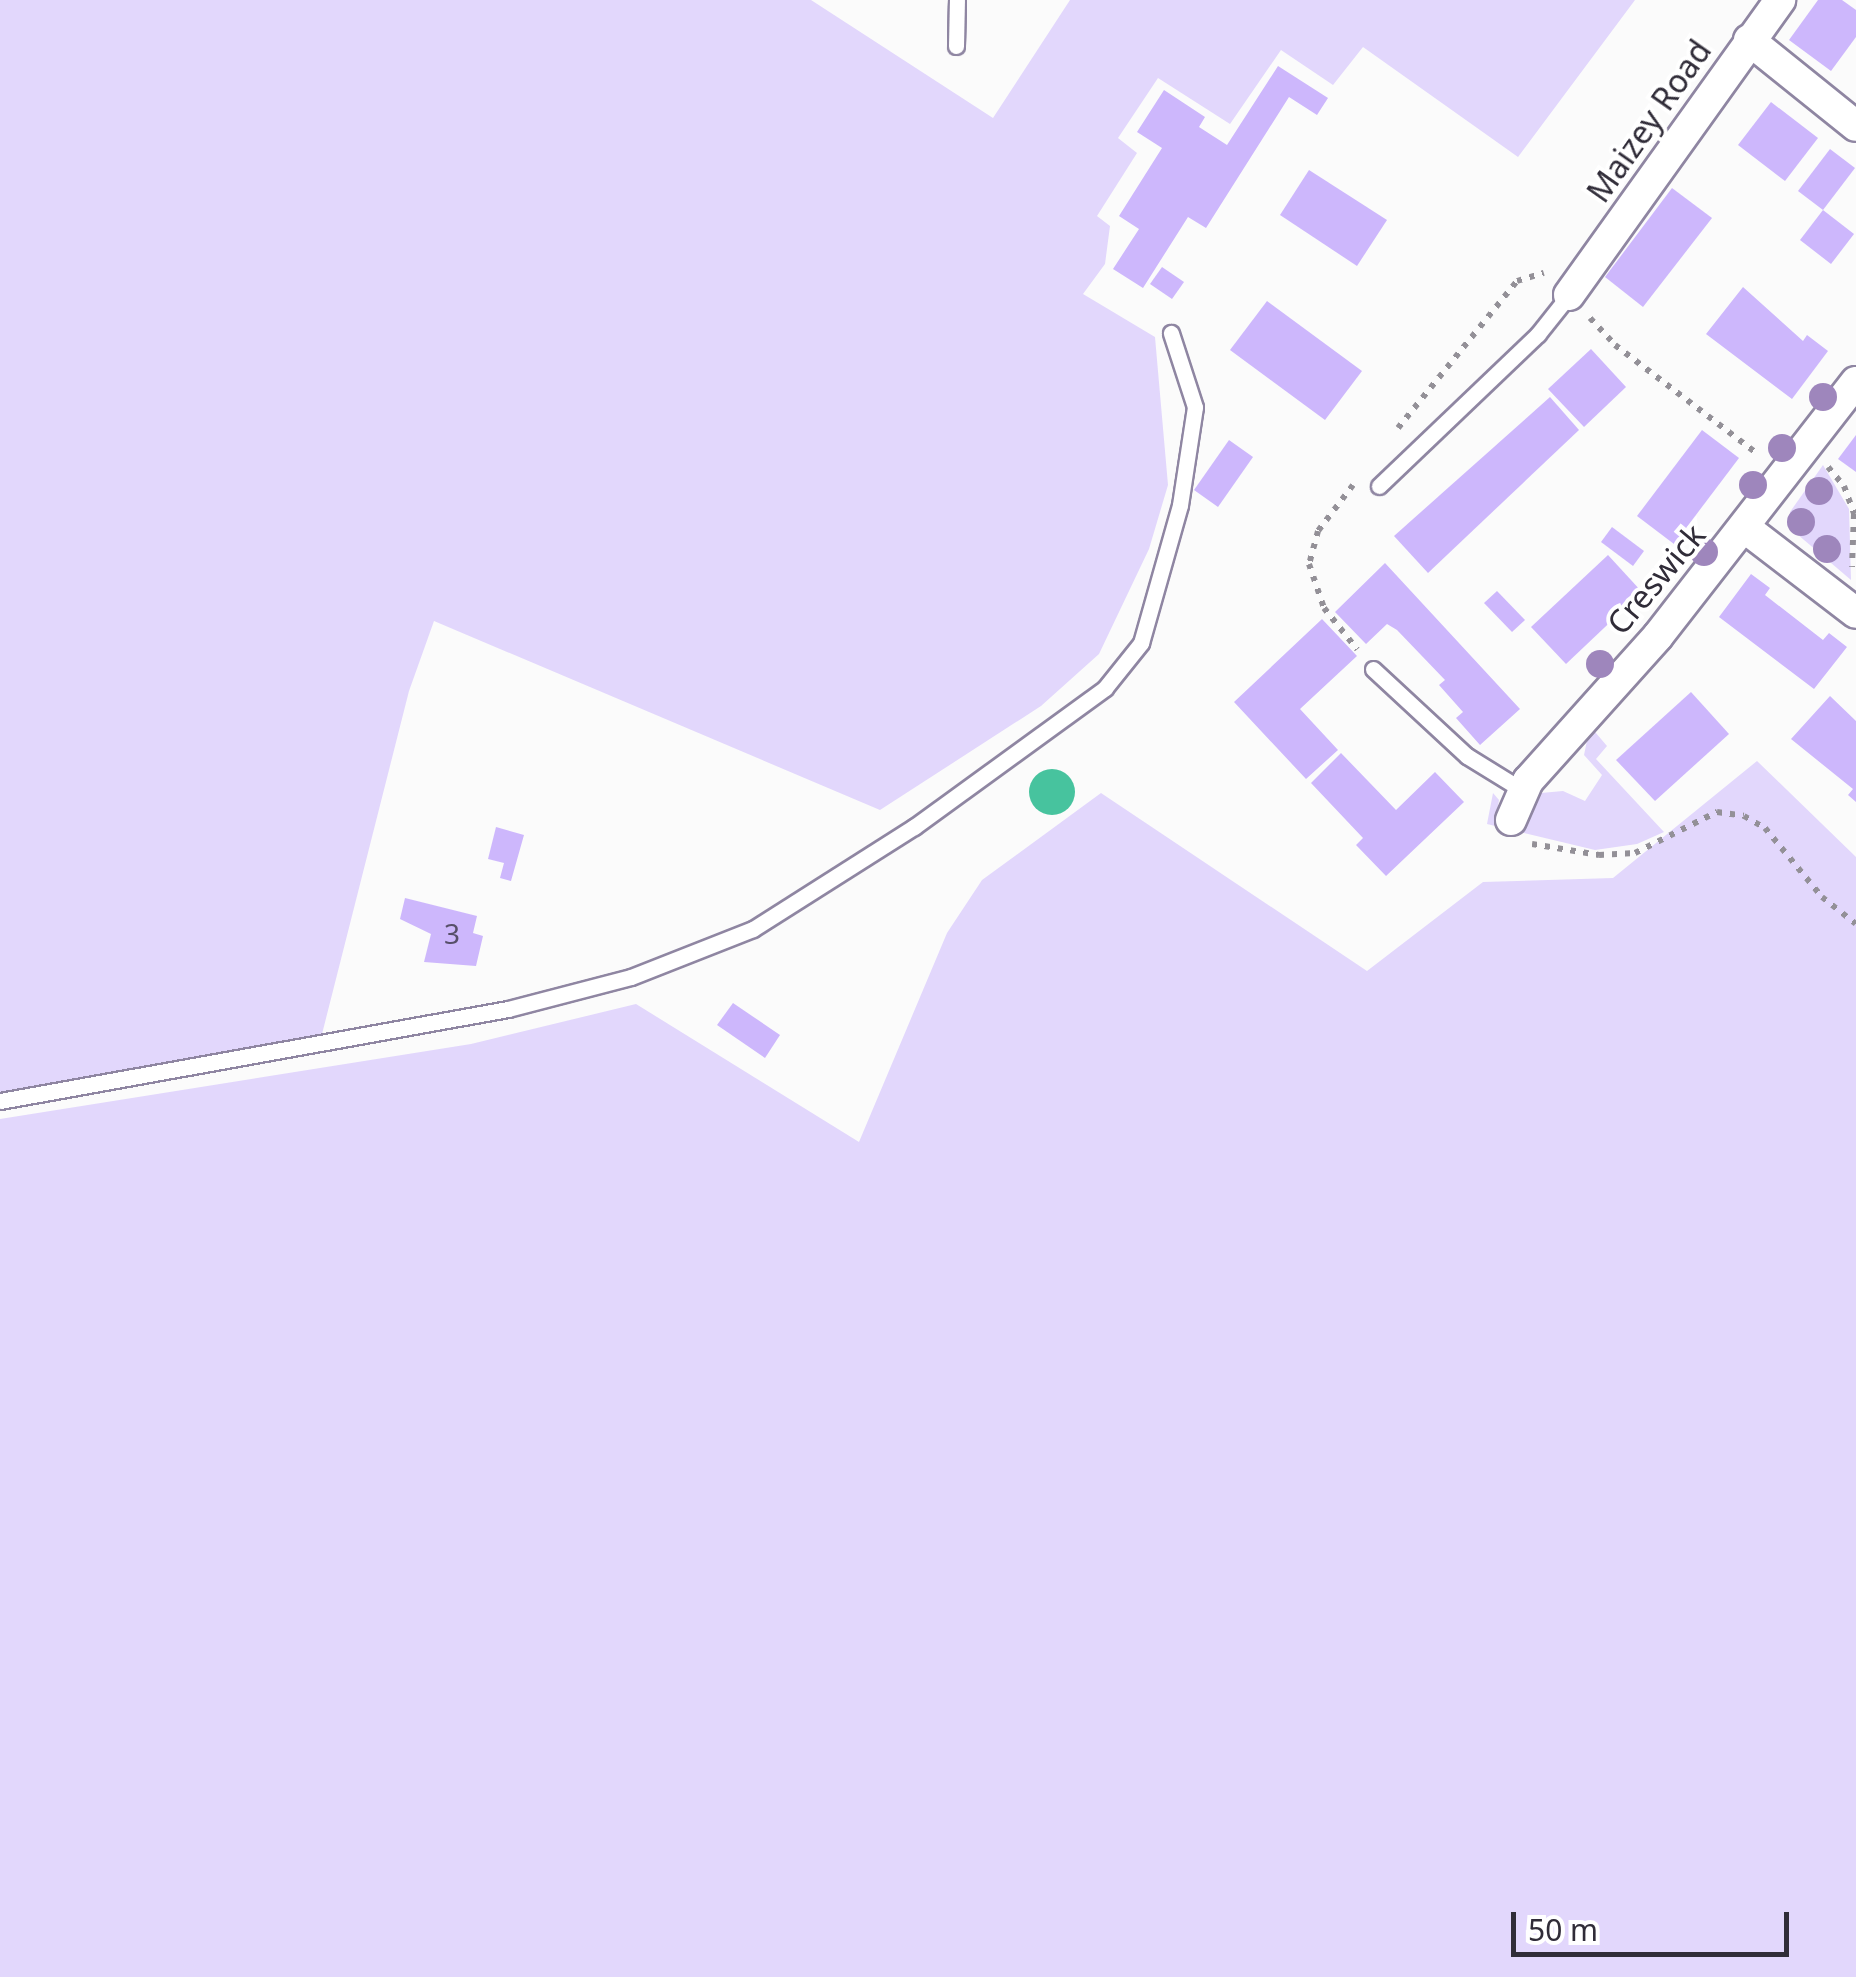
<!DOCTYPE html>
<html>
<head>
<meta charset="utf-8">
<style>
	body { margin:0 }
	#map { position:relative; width:1856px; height:1977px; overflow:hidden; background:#fbfbfb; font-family:"Noto Sans",sans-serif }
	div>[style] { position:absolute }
	.green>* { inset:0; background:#e2d7fc }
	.water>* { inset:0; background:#47c39e }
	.round { border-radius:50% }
	.building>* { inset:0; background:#cdb7fc }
	.path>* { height:6px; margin-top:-3px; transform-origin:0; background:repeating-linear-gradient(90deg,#939097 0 5px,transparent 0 13px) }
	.roads { filter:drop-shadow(2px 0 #8f86a2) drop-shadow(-2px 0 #8f86a2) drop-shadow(0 2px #8f86a2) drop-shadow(0 -2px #8f86a2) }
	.service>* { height:15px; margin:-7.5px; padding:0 7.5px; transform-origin:7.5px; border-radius:7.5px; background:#fff }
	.minor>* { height:30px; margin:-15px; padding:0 15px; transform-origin:15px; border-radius:15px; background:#fff }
	.trees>* { width:28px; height:28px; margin:-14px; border-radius:50%; background:#9e86bc }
	span { translate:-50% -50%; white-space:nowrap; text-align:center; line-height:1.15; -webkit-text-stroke:8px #fff; paint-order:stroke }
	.number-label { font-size:28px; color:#574f69 }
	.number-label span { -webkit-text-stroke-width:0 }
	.street-label { font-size:32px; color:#302c38 }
	.scale { position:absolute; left:1511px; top:1912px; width:278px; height:45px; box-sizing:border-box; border:5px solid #302c38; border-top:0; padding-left:12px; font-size:30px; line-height:35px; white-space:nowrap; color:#302c38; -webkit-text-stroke:8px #fff; paint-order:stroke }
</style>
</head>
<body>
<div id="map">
	<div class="green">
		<i style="clip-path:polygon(0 0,811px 0,993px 118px,1070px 0,1635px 0,1518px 157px,1363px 47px,1333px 85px,1281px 50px,1230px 124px,1158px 78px,1118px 138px,1137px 153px,1097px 216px,1110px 226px,1105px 264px,1083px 294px,1155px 337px,1168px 485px,1149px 549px,1099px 654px,1041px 706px,880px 810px,434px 621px,409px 691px,320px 1042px,0 1097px)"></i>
		<i style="clip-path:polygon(1823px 465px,1849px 509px,1851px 580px,1790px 528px,1790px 512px)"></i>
		<i style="clip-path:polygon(1590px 726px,1607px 746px,1596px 759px,1664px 832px,1637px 844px,1595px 850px,1487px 824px,1493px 793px,1499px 800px,1495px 823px,1521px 832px,1541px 793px,1563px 791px,1585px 801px,1602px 775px,1584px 755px)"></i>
		<i style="clip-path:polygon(1757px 761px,1856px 857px,1856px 1977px,0 1977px,0 1119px,471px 1044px,636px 1004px,859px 1142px,947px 933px,982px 880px,1101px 793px,1367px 971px,1483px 882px,1613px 878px)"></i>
	</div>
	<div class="water">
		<i class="round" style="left:1029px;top:769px;width:46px;height:46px"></i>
	</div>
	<div class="building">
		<i style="clip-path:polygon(1818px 0,1842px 0,1856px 10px,1856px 37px,1831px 71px,1789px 40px)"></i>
		<i style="clip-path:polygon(1278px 66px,1328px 98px,1317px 115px,1289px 97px,1206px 228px,1188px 217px,1143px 288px,1113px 269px,1139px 229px,1119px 216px,1162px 148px,1137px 132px,1164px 90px,1205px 117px,1199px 127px,1227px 145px)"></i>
		<i style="clip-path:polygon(1771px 102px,1818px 138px,1785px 181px,1738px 145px)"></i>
		<i style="clip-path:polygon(1830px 149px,1855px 168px,1823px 210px,1798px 191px)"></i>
		<i style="clip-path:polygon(1309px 170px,1387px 220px,1357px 266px,1280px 215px)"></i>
		<i style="clip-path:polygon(1672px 188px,1712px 218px,1643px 307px,1605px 277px)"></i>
		<i style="clip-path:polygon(1823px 210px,1854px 234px,1831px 264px,1800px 240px)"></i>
		<i style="clip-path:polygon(1162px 267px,1184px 282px,1172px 299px,1150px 284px)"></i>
		<i style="clip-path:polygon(1743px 287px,1803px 341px,1807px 335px,1828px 351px,1792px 399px,1706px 334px)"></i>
		<i style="clip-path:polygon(1267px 301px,1362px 371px,1325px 420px,1230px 350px)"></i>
		<i style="clip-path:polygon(1591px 349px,1626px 387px,1584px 427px,1548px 389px)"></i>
		<i style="clip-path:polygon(1550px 397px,1579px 430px,1428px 573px,1394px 536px)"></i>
		<i style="clip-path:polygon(1702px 430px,1739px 458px,1674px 544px,1637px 516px)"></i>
		<i style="clip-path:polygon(1856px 435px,1856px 472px,1838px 459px)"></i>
		<i style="clip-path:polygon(1229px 440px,1253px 457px,1218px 507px,1194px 490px)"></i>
		<i style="clip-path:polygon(1612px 527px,1644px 551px,1633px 566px,1601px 542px)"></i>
		<i style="clip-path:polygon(1608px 555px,1642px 592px,1566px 664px,1531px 627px)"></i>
		<i style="clip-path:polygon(1385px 563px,1520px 709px,1480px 745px,1456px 718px,1463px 712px,1439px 685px,1445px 680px,1397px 630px,1387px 624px,1366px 644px,1335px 612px)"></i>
		<i style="clip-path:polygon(1751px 574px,1770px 588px,1765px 595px,1823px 640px,1829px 633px,1847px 647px,1814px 689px,1719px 617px)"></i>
		<i style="clip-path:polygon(1497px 591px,1525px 620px,1512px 632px,1484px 603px)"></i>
		<i style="clip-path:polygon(1322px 619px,1357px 656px,1300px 709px,1338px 750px,1306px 779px,1234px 702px)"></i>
		<i style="clip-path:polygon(1691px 692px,1729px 734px,1655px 801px,1616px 760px)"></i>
		<i style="clip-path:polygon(1830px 696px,1856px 721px,1856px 802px,1848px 795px,1853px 789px,1791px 739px)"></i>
		<i style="clip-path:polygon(1341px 753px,1396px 810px,1435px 772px,1464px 802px,1386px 876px,1356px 845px,1363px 838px,1311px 783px)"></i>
		<i style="clip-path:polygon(496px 827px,524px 835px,511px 881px,500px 878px,504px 863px,488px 859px)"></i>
		<i style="clip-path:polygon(405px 898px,477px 916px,473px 933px,483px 936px,476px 966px,424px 962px,431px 934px,400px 919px)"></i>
		<i style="clip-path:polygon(733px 1003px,780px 1035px,765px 1058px,717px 1025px)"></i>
	</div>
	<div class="path">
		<i style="left:1590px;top:318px;width:37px;rotate:47deg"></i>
		<i style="left:1615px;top:345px;width:181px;rotate:37.4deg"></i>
		<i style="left:1398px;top:428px;width:189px;rotate:-51deg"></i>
		<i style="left:1517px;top:281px;width:28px;rotate:-17deg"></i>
		<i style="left:1828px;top:467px;width:25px;rotate:50deg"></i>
		<i style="left:1844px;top:486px;width:30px;rotate:70deg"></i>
		<i style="left:1854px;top:514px;width:53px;rotate:92.2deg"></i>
		<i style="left:1353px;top:485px;width:58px;rotate:127.3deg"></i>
		<i style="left:1318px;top:531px;width:34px;rotate:105deg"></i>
		<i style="left:1309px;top:564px;width:46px;rotate:71.2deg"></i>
		<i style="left:1324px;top:608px;width:53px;rotate:51.2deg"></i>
		<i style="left:1532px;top:844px;width:68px;rotate:9.3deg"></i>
		<i style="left:1599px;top:855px;width:36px;rotate:-3deg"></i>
		<i style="left:1635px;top:853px;width:92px;rotate:-26.6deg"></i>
		<i style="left:1717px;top:812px;width:27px;rotate:8deg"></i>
		<i style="left:1744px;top:816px;width:24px;rotate:30deg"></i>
		<i style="left:1765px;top:828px;width:89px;rotate:50.4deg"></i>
		<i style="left:1822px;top:897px;width:43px;rotate:38.5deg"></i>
	</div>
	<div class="roads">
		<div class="service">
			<i style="left:956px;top:46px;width:46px;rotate:-88.8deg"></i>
			<i style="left:1379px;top:486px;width:220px;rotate:-43.7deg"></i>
			<i style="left:1538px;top:334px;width:50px;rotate:-51.5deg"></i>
			<i style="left:1373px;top:669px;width:128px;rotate:42.8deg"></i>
			<i style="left:1467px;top:756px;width:65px;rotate:31.7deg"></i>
			<i style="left:0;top:1101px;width:516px;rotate:-10.27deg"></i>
			<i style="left:508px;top:1009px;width:127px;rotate:-14.6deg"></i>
			<i style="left:631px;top:977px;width:131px;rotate:-21.5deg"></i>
			<i style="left:753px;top:929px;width:191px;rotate:-32.4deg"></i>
			<i style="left:914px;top:827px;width:236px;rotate:-36deg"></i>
			<i style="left:1105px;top:688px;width:58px;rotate:-51.3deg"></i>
			<i style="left:1141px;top:643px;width:143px;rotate:-74.2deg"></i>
			<i style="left:1180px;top:505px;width:99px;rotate:-81.3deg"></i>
			<i style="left:1195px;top:407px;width:78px;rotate:-108deg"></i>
		</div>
		<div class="minor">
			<i style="left:1749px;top:40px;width:137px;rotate:38.8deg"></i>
			<i style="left:1569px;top:295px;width:363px;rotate:-54.4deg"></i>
			<i style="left:1744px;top:527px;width:141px;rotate:37.5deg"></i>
			<i style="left:1511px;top:820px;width:43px;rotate:-66.4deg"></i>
			<i style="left:1528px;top:781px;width:195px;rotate:-48.1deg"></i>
			<i style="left:1658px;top:636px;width:322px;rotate:-52.1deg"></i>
		</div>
	</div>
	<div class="trees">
		<i style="left:1823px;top:397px"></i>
		<i style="left:1782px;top:448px"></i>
		<i style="left:1753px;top:485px"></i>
		<i style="left:1819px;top:491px"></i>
		<i style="left:1801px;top:522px"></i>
		<i style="left:1827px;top:549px"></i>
		<i style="left:1704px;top:552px"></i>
		<i style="left:1600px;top:664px"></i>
	</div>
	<div class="number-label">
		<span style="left:452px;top:933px">3</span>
	</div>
	<div class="street-label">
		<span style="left:1649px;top:121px;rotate:-55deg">Maizey Road</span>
		<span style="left:1656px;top:579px;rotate:-50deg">Creswick</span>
	</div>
	<div class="scale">50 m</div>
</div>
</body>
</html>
